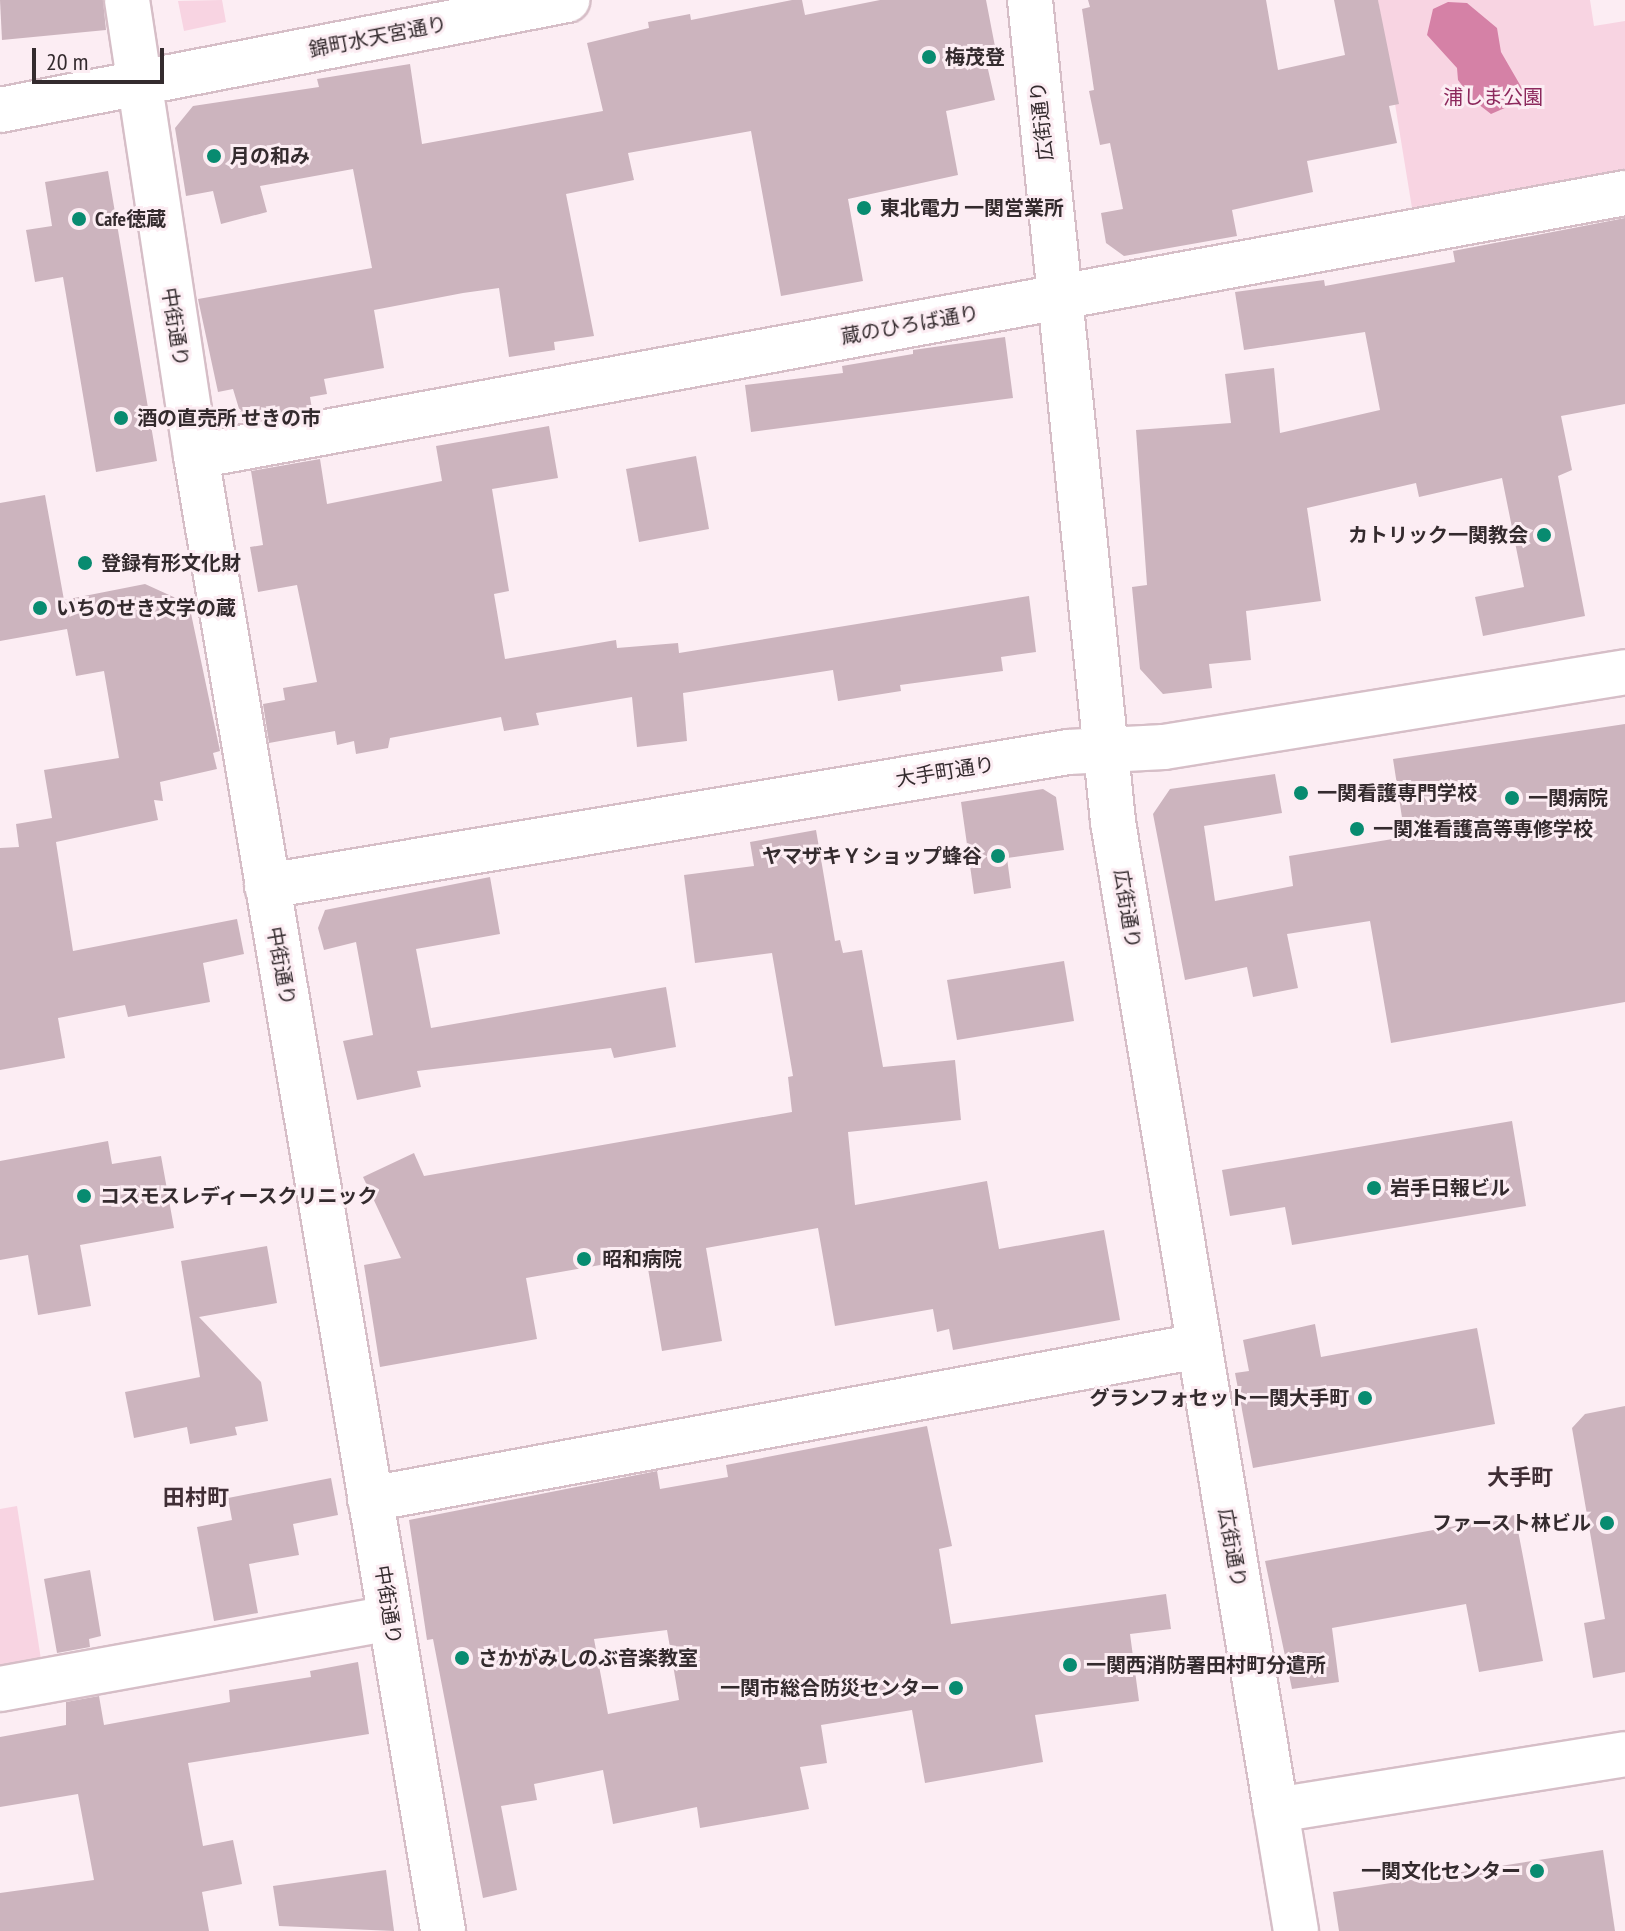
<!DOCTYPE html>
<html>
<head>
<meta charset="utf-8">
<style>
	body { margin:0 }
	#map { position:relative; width:1625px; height:1931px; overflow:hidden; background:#fcedf3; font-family:"PT Sans Narrow","Noto Sans JP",sans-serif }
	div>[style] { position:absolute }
	.green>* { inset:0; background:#f8d4e2 }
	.water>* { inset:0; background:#d581a6 }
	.building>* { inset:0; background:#ccb4be }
	.roads { filter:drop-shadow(2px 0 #d6bec7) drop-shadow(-2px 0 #d6bec7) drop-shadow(0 2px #d6bec7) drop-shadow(0 -2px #d6bec7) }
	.minor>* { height:44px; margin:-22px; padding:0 22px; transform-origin:22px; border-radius:22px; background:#fff }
	.dots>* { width:22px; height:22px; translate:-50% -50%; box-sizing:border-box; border:4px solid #fcedf3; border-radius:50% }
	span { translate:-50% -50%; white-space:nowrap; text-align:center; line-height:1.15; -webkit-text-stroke:6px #fcedf3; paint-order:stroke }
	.street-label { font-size:20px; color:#342b2e }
	.poi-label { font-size:20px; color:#342b2e; font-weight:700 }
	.left { translate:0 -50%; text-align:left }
	.right { translate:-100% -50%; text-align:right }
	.park-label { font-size:20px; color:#8c285c }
	.neighbourhood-label { font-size:22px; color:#402e35; font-weight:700 }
	.scale { position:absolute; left:32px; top:48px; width:132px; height:36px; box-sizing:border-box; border:4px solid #342b2e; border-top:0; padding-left:10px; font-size:24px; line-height:28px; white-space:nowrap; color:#342b2e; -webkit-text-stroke:6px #fcedf3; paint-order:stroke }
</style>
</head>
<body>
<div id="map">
	<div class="green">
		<i style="clip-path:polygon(222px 0,226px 22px,184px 31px,178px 1px)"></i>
		<i style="clip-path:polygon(1378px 0,1590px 0,1594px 26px,1625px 21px,1625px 174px,1412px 208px)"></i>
		<i style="clip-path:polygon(17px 1506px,42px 1666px,0 1673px,0 1509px)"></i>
	</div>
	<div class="water">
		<i style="clip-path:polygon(1448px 2px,1467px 3px,1497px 28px,1501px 52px,1523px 90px,1507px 107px,1491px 114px,1473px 100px,1458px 80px,1457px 68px,1427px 35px,1433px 9px)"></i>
	</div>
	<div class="building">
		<i style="clip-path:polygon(0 0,103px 0,106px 30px,2px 40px)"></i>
		<i style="clip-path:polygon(792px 0,802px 0,805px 15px,880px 0,986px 0,998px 62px,987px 65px,995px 100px,946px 111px,958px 175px,848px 199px,863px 281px,781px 296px,751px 131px,628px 153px,634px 180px,566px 194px,594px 336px,554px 342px,555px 350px,509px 357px,499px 288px,463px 293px,374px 310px,384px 368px,324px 379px,327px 394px,310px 397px,312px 409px,243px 422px,233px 389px,218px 392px,198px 299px,372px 268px,353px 169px,260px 186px,267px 212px,221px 224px,213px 191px,186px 196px,175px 128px,193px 106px,319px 87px,317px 79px,410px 64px,422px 144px,603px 111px,587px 43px,649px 28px,648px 22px,690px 14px,691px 20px)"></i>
		<i style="clip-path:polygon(1088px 0,1266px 0,1278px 70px,1345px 55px,1334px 0,1378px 0,1399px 104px,1389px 106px,1397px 143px,1307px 161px,1313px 192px,1232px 210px,1237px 236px,1124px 256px,1106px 243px,1101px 213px,1123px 209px,1110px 143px,1100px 145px,1089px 91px,1094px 90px,1082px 9px,1090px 7px)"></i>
		<i style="clip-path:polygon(108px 171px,157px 461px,96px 472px,63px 277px,35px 282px,26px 230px,52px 226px,45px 182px)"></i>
		<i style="clip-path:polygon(1625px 218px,1625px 404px,1561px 416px,1572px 470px,1558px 476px,1585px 616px,1483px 636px,1475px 597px,1524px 587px,1502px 478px,1419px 497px,1416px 483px,1307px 508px,1321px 601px,1246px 611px,1251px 660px,1209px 664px,1212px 688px,1163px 694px,1140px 669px,1132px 587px,1147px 585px,1136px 430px,1231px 423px,1225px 374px,1274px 368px,1280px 433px,1380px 410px,1365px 332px,1244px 350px,1235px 292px,1324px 280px,1325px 286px,1455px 262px,1453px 251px)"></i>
		<i style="clip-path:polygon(1005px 337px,1013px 398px,751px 432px,745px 385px,843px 373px,842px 366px,913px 354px,913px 350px)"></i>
		<i style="clip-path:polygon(549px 426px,558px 478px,492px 489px,509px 591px,494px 594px,505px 659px,616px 640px,617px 648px,678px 643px,679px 653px,1029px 596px,1036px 652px,1001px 657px,1003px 671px,900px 685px,901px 691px,838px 701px,833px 670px,683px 693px,687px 741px,637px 747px,632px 697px,536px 713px,539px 725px,504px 731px,501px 717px,390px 738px,388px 748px,356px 754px,354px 741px,337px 745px,335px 731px,269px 743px,263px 704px,285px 700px,283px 688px,317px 682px,297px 585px,258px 592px,250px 547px,263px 545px,251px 471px,320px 459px,327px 504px,442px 481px,436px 446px)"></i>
		<i style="clip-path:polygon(696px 456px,709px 529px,639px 542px,626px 469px)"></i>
		<i style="clip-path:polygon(45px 495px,64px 600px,145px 584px,189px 604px,220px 751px,213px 753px,217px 769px,160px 782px,163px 801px,154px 800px,158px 820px,56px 842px,73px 951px,237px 919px,244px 954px,203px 963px,210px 1002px,128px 1017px,125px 1005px,58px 1018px,65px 1058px,0 1070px,0 848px,19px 847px,16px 824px,52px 818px,44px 770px,119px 758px,104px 671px,76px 676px,67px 629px,0 641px,0 503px)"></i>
		<i style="clip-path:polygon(1625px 724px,1625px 1002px,1391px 1043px,1370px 921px,1287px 934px,1298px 988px,1253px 997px,1247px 967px,1185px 980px,1153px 814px,1170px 789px,1275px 774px,1282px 813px,1204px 826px,1215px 901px,1293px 886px,1289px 856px,1405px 837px,1393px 759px)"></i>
		<i style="clip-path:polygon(1043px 789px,1056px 797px,1064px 850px,1007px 858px,1011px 888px,974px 894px,961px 802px)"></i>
		<i style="clip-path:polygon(816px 830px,835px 941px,840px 940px,843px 953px,862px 950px,883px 1067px,955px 1060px,961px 1120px,848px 1132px,855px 1205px,987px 1181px,999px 1249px,1104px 1230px,1120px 1320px,953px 1350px,949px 1329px,937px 1332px,933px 1309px,835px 1326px,818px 1228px,706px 1248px,722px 1341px,662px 1351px,646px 1257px,526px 1278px,537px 1339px,380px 1367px,364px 1265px,401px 1258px,363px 1177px,414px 1153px,424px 1176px,792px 1112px,788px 1077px,793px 1076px,772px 953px,695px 963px,684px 875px,754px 866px,750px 842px)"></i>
		<i style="clip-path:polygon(490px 877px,500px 934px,416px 949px,431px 1028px,666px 987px,676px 1047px,614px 1058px,611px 1048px,417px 1071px,421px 1087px,357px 1100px,343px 1041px,373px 1035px,356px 942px,324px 950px,318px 928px,325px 910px)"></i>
		<i style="clip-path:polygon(1064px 961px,1074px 1021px,957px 1040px,947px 980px)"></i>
		<i style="clip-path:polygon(1512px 1121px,1526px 1206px,1292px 1245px,1285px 1207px,1230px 1216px,1222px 1170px)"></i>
		<i style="clip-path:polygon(108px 1141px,112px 1164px,161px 1156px,174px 1228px,80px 1245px,91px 1306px,38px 1315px,28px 1255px,0 1260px,0 1161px)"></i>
		<i style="clip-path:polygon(267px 1246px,277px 1303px,199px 1317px,261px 1382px,268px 1421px,235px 1427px,237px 1435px,190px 1444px,187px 1427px,134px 1438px,125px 1392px,200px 1377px,181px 1261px)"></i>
		<i style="clip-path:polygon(1315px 1324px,1321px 1357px,1477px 1328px,1495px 1424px,1253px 1468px,1235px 1373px,1249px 1371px,1243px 1340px)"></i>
		<i style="clip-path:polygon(1625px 1406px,1625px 1672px,1593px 1678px,1584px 1623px,1605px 1619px,1572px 1428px,1585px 1414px)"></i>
		<i style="clip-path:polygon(evenodd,927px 1426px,952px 1546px,939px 1549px,951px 1624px,1166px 1594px,1171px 1629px,1130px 1634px,1139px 1701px,1035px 1715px,1043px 1762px,925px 1783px,912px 1710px,821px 1725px,827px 1763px,800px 1767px,809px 1809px,700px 1828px,697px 1807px,613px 1824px,603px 1770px,534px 1784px,537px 1800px,501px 1806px,517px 1890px,483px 1898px,433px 1639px,427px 1640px,409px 1520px,657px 1471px,660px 1489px,728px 1477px,726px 1465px,927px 1426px,667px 1630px,679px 1700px,608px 1714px,594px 1639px,667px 1630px)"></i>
		<i style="clip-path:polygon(331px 1478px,338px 1515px,293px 1524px,299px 1555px,249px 1564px,258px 1613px,214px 1621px,197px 1527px,232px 1520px,228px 1498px)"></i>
		<i style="clip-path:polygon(1515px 1515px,1543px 1661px,1479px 1672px,1466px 1604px,1332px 1628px,1339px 1682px,1292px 1689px,1265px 1561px)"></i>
		<i style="clip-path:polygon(90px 1570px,101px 1636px,89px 1639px,90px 1647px,57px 1653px,44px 1579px)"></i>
		<i style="clip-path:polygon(358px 1662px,369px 1734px,188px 1763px,203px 1846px,233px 1840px,242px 1884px,202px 1892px,209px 1931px,0 1931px,0 1893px,94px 1880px,78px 1794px,0 1807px,0 1737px,66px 1725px,66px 1702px,99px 1696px,104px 1725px,230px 1702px,229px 1690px,311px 1677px,310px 1671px)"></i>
		<i style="clip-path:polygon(1603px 1850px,1615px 1931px,1339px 1931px,1333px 1892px)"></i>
		<i style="clip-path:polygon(386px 1870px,394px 1931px,279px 1926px,273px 1886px)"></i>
	</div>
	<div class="roads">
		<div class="minor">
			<i style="left:127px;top:0;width:461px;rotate:81.4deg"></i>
			<i style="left:196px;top:456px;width:1496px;rotate:80.49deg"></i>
			<i style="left:1030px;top:0;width:826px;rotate:84.23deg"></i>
			<i style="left:1113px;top:822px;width:1001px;rotate:80.63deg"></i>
			<i style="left:0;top:110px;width:578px;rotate:-10.98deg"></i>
			<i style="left:196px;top:456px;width:1453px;rotate:-10.43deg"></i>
			<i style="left:267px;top:886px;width:812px;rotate:-9.5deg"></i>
			<i style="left:1068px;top:752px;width:96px;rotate:-3deg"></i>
			<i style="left:1164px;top:747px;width:467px;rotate:-9.2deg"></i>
			<i style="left:370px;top:1499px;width:842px;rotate:-10.47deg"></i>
			<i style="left:0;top:1689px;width:396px;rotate:-10.3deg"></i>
			<i style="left:1296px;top:1931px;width:123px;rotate:-99.4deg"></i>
			<i style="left:1276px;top:1810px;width:353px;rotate:-9.1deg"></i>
		</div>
	</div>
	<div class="dots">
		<i style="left:929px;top:57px;background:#088b70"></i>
		<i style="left:214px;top:156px;background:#088b70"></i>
		<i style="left:864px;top:208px;background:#088b70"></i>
		<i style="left:79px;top:219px;background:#088b70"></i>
		<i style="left:121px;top:418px;background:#088b70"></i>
		<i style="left:1544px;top:535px;background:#088b70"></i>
		<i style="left:85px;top:563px;background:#088b70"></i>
		<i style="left:40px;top:608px;background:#088b70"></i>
		<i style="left:1301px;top:793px;background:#088b70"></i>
		<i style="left:1512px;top:798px;background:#088b70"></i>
		<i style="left:1357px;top:829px;background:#088b70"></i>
		<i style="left:998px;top:856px;background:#088b70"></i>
		<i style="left:1374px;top:1188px;background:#088b70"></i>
		<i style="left:84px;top:1196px;background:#088b70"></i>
		<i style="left:584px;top:1259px;background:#088b70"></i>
		<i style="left:1365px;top:1398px;background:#088b70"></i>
		<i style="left:1607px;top:1523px;background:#088b70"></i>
		<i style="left:462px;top:1658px;background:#088b70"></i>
		<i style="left:1070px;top:1665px;background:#088b70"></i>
		<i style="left:956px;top:1688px;background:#088b70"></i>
		<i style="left:1537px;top:1871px;background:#088b70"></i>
	</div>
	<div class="street-label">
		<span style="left:378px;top:37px;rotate:-11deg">錦町水天宮通り</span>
		<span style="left:1042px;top:121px;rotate:-96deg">広街通り</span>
		<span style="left:910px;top:325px;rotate:-10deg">蔵のひろば通り</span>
		<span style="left:175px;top:327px;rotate:81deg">中街通り</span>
		<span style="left:945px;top:772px;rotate:-9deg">大手町通り</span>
		<span style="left:1127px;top:909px;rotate:81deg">広街通り</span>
		<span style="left:281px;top:966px;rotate:80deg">中街通り</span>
		<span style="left:1232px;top:1548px;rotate:80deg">広街通り</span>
		<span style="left:388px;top:1605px;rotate:81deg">中街通り</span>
	</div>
	<div class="poi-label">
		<span class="left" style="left:945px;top:57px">梅茂登</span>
		<span class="left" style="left:230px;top:156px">月の和み</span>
		<span class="left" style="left:880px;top:208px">東北電力 一関営業所</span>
		<span class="left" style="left:95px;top:219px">Cafe徳蔵</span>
		<span class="left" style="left:137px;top:418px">酒の直売所 せきの市</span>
		<span class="right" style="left:1528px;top:535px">カトリック一関教会</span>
		<span class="left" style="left:101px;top:563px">登録有形文化財</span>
		<span class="left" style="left:56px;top:608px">いちのせき文学の蔵</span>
		<span class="left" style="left:1317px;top:793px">一関看護専門学校</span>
		<span class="left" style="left:1528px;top:798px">一関病院</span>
		<span class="left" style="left:1373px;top:829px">一関准看護高等専修学校</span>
		<span class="right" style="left:982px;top:856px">ヤマザキＹショップ蜂谷</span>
		<span class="left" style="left:1390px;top:1188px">岩手日報ビル</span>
		<span class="left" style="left:100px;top:1196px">コスモスレディースクリニック</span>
		<span class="left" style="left:602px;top:1259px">昭和病院</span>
		<span class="right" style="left:1349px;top:1398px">グランフォセット一関大手町</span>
		<span class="right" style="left:1591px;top:1523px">ファースト林ビル</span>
		<span class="left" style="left:478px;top:1658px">さかがみしのぶ音楽教室</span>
		<span class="left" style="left:1086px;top:1665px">一関西消防署田村町分遣所</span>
		<span class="right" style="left:940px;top:1688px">一関市総合防災センター</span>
		<span class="right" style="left:1521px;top:1871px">一関文化センター</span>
	</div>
	<div class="park-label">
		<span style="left:1493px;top:97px">浦しま公園</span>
	</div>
	<div class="neighbourhood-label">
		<span style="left:1520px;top:1478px">大手町</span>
		<span style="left:196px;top:1498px">田村町</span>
	</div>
	<div class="scale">20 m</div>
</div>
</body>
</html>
